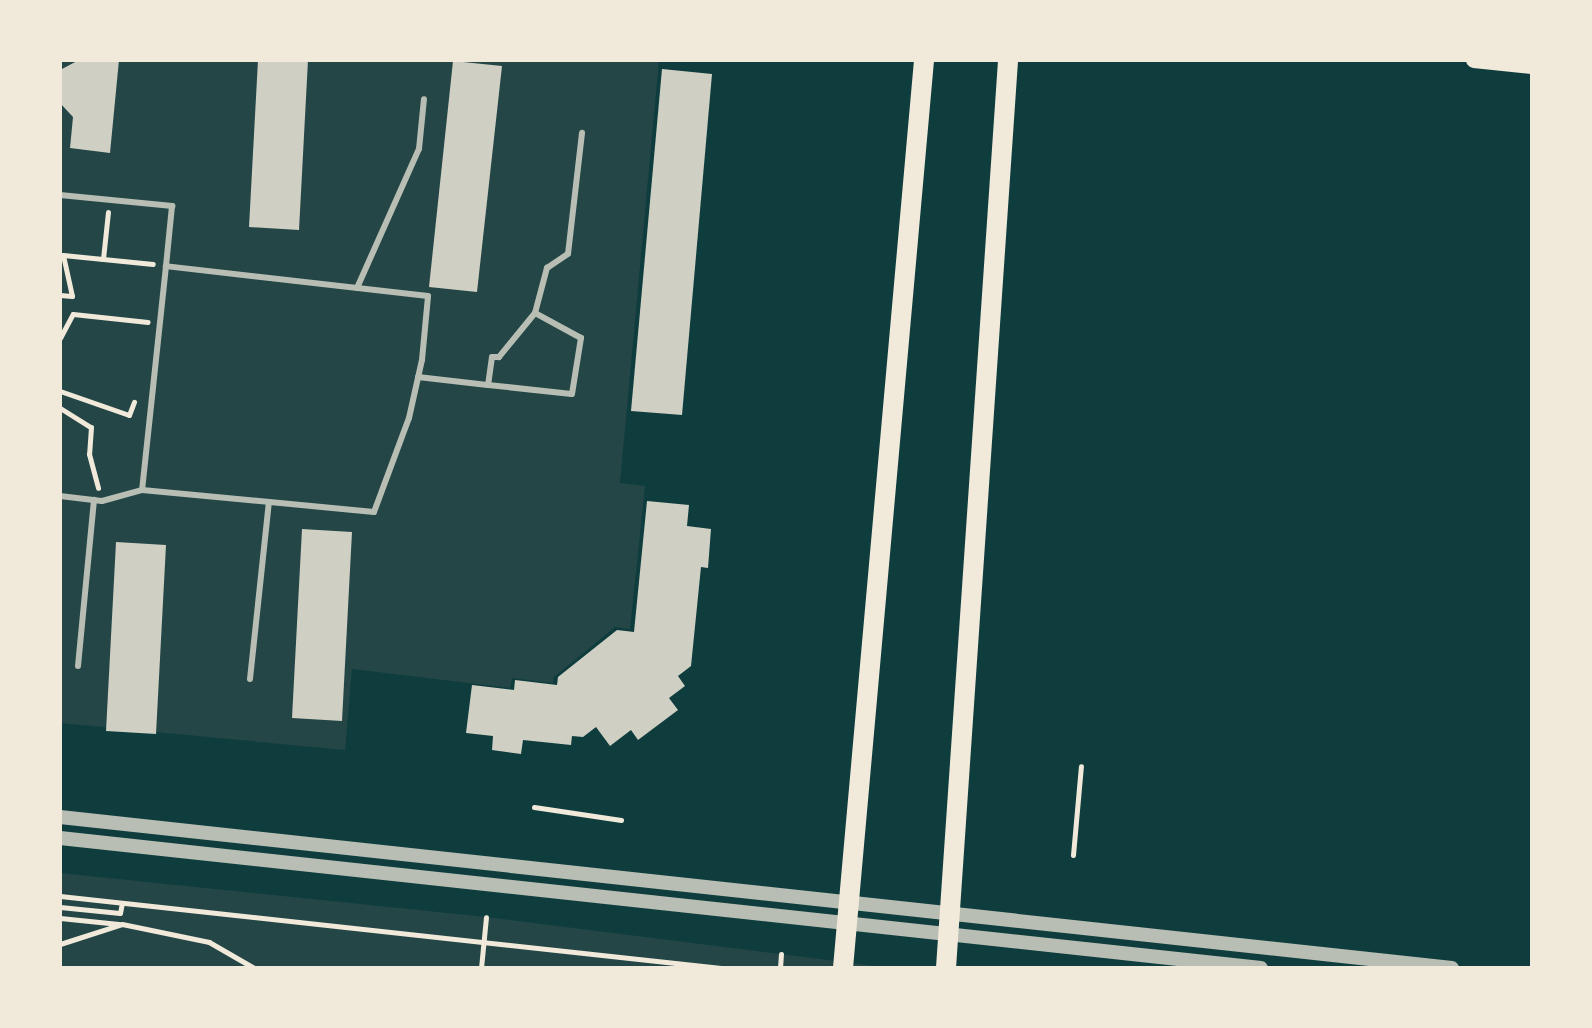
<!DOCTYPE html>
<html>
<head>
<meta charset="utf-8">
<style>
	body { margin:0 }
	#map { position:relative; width:1592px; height:1028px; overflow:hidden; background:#0f3d3e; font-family:Barlow,sans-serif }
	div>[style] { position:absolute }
	.green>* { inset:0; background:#244646 }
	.building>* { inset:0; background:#cfcfc3 }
	.path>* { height:5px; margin:-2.5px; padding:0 2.5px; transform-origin:2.5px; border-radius:2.5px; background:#f1e9da }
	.service>* { height:6px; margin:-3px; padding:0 3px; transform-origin:3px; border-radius:3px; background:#b8beb3 }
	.tertiary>* { height:14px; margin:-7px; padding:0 7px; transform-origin:7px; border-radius:7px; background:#b8beb3 }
	.secondary>* { height:16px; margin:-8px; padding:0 8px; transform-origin:8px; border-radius:8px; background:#f1e9da }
	.primary>* { height:20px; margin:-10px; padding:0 10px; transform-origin:10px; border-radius:10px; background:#f1e9da }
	span { translate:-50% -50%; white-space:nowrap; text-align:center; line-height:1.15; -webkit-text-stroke:7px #f1e9da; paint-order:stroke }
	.frame { position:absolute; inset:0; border:62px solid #f1e9da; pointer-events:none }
</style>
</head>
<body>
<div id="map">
	<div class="green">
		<i style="clip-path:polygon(60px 60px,659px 60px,620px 483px,645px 486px,630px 629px,615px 627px,554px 677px,553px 683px,512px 678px,510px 688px,352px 669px,345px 750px,60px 723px)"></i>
		<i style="clip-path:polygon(60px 873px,486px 917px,892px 968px,60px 968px)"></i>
	</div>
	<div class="building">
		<i style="clip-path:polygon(79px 60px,119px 60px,110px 153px,70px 148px,73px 117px,60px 103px,60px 70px)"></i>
		<i style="clip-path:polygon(258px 60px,308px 60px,299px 230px,249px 227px)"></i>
		<i style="clip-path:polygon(453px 61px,502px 66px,477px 292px,429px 287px)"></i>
		<i style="clip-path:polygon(662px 69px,712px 74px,682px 415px,631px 411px)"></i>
		<i style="clip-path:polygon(647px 501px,689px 505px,687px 526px,711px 529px,708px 568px,701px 567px,691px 666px,678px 676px,685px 686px,669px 698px,678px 710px,638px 740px,631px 730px,610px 746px,596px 727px,583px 737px,572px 736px,571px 745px,523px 740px,521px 754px,492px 750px,493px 736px,466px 733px,472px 685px,514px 690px,515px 680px,557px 685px,558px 677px,617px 630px,634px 632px)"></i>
		<i style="clip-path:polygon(302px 529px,352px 532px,342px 721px,292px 718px)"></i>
		<i style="clip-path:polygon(116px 542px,166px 545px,156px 734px,106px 731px)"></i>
	</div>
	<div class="path">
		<i style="left:108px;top:212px;width:47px;rotate:96.1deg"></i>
		<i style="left:103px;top:259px;width:50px;rotate:5.7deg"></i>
		<i style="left:60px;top:295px;width:12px;rotate:5deg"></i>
		<i style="left:72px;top:296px;width:42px;rotate:-102.4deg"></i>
		<i style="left:63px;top:255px;width:40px;rotate:5.7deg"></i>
		<i style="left:60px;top:338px;width:27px;rotate:-62deg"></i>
		<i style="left:73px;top:314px;width:75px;rotate:6.1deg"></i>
		<i style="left:60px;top:391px;width:73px;rotate:19.2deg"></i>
		<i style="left:129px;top:415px;width:14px;rotate:-69deg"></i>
		<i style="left:60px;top:408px;width:36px;rotate:32deg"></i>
		<i style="left:91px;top:427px;width:27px;rotate:94deg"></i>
		<i style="left:89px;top:454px;width:35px;rotate:75deg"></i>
		<i style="left:534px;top:807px;width:88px;rotate:8.5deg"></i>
		<i style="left:1073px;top:855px;width:89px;rotate:-84.9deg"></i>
		<i style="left:60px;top:896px;width:665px;rotate:6.22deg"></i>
		<i style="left:60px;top:907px;width:60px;rotate:5.7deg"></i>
		<i style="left:120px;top:913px;width:10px;rotate:-79deg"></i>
		<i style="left:60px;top:918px;width:59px;rotate:5.8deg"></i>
		<i style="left:60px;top:944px;width:65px;rotate:-17.9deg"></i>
		<i style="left:122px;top:924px;width:89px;rotate:11.7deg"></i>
		<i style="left:209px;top:942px;width:52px;rotate:30deg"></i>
		<i style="left:481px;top:968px;width:51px;rotate:-84.4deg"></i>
		<i style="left:780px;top:968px;width:14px;rotate:-86deg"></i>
	</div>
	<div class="service">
		<i style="left:60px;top:195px;width:113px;rotate:5.6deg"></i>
		<i style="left:172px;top:206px;width:60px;rotate:95.7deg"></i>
		<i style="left:166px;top:266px;width:225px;rotate:96.1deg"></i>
		<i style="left:142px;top:490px;width:233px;rotate:5.4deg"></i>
		<i style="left:374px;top:512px;width:100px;rotate:-69.6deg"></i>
		<i style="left:409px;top:418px;width:59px;rotate:-77.4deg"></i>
		<i style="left:422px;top:360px;width:64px;rotate:-84.6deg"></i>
		<i style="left:428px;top:296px;width:264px;rotate:-173.5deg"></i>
		<i style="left:357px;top:288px;width:152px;rotate:-66deg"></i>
		<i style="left:419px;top:149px;width:50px;rotate:-84.3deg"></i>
		<i style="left:535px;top:313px;width:47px;rotate:-75.1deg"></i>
		<i style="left:547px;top:268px;width:25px;rotate:-34deg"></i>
		<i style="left:568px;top:254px;width:122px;rotate:-83.4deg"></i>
		<i style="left:418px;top:377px;width:70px;rotate:6.5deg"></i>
		<i style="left:488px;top:385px;width:84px;rotate:6.1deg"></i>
		<i style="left:572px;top:394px;width:57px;rotate:-80.9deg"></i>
		<i style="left:581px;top:338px;width:52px;rotate:-151.5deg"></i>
		<i style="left:535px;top:313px;width:57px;rotate:129.3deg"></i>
		<i style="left:499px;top:357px;width:7px;rotate:180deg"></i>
		<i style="left:492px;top:357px;width:28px;rotate:98deg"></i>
		<i style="left:60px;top:496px;width:42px;rotate:6.8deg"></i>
		<i style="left:102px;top:501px;width:41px;rotate:-15.4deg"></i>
		<i style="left:78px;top:666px;width:167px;rotate:-84.5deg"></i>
		<i style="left:250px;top:679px;width:178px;rotate:-83.9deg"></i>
	</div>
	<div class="tertiary">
		<i style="left:60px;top:817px;width:1400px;rotate:6.19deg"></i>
		<i style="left:60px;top:838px;width:1208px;rotate:6.18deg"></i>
	</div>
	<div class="secondary">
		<i style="left:1474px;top:60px;width:58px;rotate:5.9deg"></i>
	</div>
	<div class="primary">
		<i style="left:843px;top:968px;width:912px;rotate:-84.9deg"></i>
		<i style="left:946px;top:968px;width:910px;rotate:-86.09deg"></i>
	</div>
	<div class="frame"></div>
</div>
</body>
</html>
